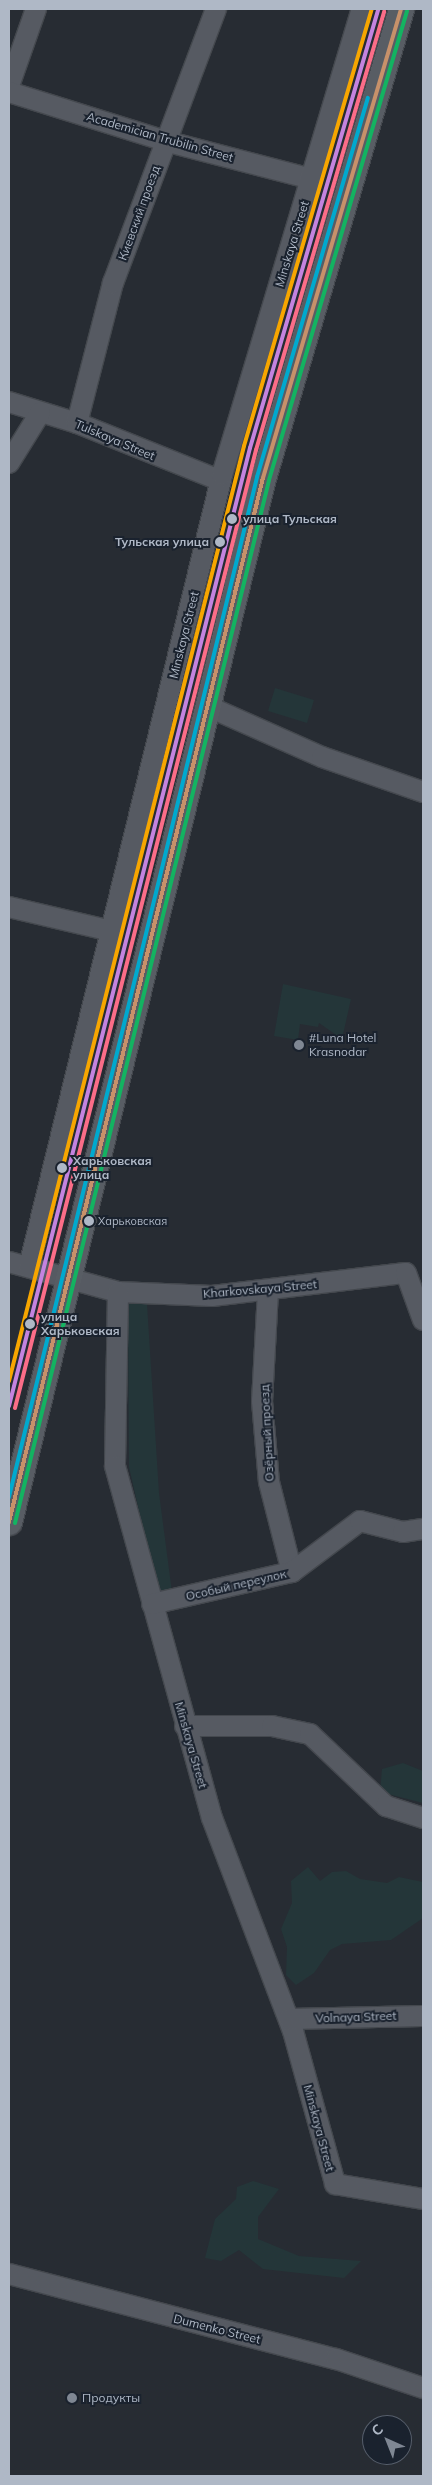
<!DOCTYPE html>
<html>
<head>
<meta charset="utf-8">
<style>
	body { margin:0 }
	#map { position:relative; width:432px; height:2485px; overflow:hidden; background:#272c33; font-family:Mulish,sans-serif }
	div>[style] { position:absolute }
	.green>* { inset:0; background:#243639 }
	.roads { filter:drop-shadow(1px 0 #44484e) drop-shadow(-1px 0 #44484e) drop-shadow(0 1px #44484e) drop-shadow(0 -1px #44484e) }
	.minor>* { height:20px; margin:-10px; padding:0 10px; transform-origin:10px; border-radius:10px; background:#565a62 }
	.major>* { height:25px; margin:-12.5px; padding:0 12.5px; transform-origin:12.5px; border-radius:12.5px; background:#585d64 }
	.bus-1>* { height:4px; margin:-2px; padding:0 2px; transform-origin:2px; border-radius:2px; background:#c7916a }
	.bus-2>* { height:4px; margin:-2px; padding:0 2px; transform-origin:2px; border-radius:2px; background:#13b361 }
	.bus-3>* { height:4px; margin:-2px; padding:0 2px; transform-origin:2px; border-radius:2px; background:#00a9ce }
	.tram-1>* { height:4px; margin:-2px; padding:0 2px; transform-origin:2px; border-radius:2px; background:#c483df }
	.tram-2>* { height:4px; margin:-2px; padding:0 2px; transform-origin:2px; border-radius:2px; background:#fb6d88 }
	.tram-3>* { height:4px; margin:-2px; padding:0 2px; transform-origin:2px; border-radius:2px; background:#f7a600 }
	.dots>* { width:14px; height:14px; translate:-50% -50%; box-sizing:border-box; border:2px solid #1a222e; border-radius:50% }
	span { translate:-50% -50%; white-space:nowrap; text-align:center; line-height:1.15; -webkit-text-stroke:4px #1a222e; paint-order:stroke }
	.bus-label { font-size:11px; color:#afb8c6 }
	.left { translate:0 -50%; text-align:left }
	.street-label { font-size:12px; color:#afb8c6 }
	.stop-label { font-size:12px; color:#afb8c6; font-weight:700 }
	.right { translate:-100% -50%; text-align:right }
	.poi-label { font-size:12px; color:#afb8c6 }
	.frame { position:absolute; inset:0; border:10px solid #afb8c6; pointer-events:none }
	.north { position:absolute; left:362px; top:2415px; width:50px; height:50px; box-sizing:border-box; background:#1a222e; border:1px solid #565e6b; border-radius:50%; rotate:316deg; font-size:14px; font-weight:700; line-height:20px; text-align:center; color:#afb8c6 }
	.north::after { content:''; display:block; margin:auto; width:18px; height:22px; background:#7f8793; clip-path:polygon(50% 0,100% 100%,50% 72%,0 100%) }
</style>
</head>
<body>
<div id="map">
	<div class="green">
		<i style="clip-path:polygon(275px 688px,314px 700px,307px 723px,268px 711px)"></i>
		<i style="clip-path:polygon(283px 984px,351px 999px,342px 1039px,319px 1023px,318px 1027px,300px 1024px,298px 1040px,274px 1036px)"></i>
		<i style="clip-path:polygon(128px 1304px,147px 1304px,159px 1493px,172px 1592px,158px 1594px,129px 1467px)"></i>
		<i style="clip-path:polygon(403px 1763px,423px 1771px,423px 1803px,380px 1792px,382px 1769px)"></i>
		<i style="clip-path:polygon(308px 1867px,320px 1881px,332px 1872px,346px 1871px,360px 1879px,387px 1883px,399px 1877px,423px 1882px,423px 1918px,391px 1940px,342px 1944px,330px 1950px,314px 1973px,296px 1985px,286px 1975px,287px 1947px,281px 1929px,292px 1903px,291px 1881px)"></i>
		<i style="clip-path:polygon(253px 2181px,279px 2189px,258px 2217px,258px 2239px,299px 2256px,361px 2261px,344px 2278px,263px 2269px,239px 2250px,221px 2261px,205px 2258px,215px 2219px,236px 2199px,237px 2187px)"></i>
	</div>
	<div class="roads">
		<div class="minor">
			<i style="left:9px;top:86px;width:82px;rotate:-70.7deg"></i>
			<i style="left:9px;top:92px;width:164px;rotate:17.4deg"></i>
			<i style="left:165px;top:141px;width:152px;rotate:14.5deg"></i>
			<i style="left:9px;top:402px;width:71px;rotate:17.2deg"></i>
			<i style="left:77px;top:423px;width:155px;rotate:21.9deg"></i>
			<i style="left:77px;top:423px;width:145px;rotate:-75.6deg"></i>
			<i style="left:113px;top:283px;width:293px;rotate:-69.4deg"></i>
			<i style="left:9px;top:463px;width:59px;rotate:-58.2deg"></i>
			<i style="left:207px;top:706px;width:126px;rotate:23.9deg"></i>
			<i style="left:322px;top:757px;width:107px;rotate:19.1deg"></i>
			<i style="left:9px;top:907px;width:105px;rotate:13.2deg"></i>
			<i style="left:9px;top:1262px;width:113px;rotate:15.4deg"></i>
			<i style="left:118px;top:1292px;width:94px;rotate:2.4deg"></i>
			<i style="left:212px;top:1296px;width:195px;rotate:-6.8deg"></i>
			<i style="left:406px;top:1273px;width:50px;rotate:70.1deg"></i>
			<i style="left:29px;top:1267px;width:815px;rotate:-76.3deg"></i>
			<i style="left:222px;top:475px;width:487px;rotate:-73.3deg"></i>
			<i style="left:268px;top:1291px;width:110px;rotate:93.1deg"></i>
			<i style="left:262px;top:1401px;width:81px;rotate:85.1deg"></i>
			<i style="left:269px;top:1482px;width:93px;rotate:75.7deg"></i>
			<i style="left:118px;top:1292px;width:174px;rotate:91deg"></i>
			<i style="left:115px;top:1466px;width:365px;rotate:74.6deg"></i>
			<i style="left:212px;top:1818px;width:228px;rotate:69.2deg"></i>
			<i style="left:293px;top:2031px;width:159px;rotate:74.6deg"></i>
			<i style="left:335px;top:2184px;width:89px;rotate:9.7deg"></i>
			<i style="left:152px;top:1604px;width:144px;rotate:-12.9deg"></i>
			<i style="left:292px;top:1572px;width:85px;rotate:-36.9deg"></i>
			<i style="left:360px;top:1521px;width:44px;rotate:14.3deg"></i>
			<i style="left:403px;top:1532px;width:20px;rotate:-9deg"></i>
			<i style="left:185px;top:1726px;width:87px"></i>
			<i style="left:272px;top:1726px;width:39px;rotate:12deg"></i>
			<i style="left:310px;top:1734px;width:105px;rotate:43.5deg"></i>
			<i style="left:386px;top:1806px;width:39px;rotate:18deg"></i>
			<i style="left:289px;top:2019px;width:134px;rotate:-1.3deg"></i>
			<i style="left:9px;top:2274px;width:338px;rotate:14.6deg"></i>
			<i style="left:336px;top:2359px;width:92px;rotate:18.4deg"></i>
		</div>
		<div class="major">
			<i style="left:9px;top:1522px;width:1074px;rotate:-76.33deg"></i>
			<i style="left:263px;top:478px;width:489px;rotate:-73.6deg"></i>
		</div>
	</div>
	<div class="bus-1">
		<i style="left:9px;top:1522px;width:1074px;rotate:-76.33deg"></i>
		<i style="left:263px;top:478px;width:489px;rotate:-73.6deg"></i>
	</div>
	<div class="bus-2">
		<i style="left:15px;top:1523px;width:1073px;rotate:-76.31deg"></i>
		<i style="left:269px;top:480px;width:489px;rotate:-73.6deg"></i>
	</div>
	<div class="bus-3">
		<i style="left:9px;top:1497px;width:1050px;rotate:-76.33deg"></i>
		<i style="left:257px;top:477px;width:395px;rotate:-73.7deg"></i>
	</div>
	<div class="tram-1">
		<i style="left:9px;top:1406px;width:988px;rotate:-75.88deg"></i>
		<i style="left:250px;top:448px;width:457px;rotate:-73.7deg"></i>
	</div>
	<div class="tram-2">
		<i style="left:15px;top:1408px;width:988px;rotate:-75.88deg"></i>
		<i style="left:256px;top:450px;width:457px;rotate:-73.7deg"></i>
	</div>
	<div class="tram-3">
		<i style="left:9px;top:1381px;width:964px;rotate:-75.89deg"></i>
		<i style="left:244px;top:446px;width:455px;rotate:-73.7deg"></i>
	</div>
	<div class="dots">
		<i style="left:232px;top:519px;background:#afb8c6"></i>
		<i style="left:220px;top:542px;background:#afb8c6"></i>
		<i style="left:299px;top:1045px;background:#7f8793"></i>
		<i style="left:62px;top:1168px;background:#afb8c6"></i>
		<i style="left:89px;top:1221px;background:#afb8c6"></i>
		<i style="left:30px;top:1324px;background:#afb8c6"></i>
		<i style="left:72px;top:2398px;background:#7f8793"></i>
	</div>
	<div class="bus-label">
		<span class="left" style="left:98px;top:1221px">Харьковская</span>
	</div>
	<div class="street-label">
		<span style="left:160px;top:137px;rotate:16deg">Academician Trubilin Street</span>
		<span style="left:139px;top:213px;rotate:-70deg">Киевский проезд</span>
		<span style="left:292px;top:244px;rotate:-73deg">Minskaya Street</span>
		<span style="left:115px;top:440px;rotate:23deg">Tulskaya Street</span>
		<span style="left:184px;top:635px;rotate:-76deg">Minskaya Street</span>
		<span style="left:260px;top:1289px;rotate:-5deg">Kharkovskaya Street</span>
		<span style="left:267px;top:1433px;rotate:-93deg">Озёрный проезд</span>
		<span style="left:236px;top:1585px;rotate:-13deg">Особый переулок</span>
		<span style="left:191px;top:1745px;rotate:74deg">Minskaya Street</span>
		<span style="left:356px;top:2017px;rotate:-2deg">Volnaya Street</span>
		<span style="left:319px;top:2128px;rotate:75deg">Minskaya Street</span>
		<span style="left:217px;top:2329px;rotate:14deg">Dumenko Street</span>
	</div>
	<div class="stop-label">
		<span class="left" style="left:243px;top:519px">улица Тульская</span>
		<span class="right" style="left:209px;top:542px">Тульская улица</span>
		<span class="left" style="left:73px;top:1168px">Харьковская<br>улица</span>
		<span class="left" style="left:41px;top:1324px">улица<br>Харьковская</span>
	</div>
	<div class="poi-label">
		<span class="left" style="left:309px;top:1045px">#Luna Hotel<br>Krasnodar</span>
		<span class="left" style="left:82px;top:2398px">Продукты</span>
	</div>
	<div class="frame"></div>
	<div class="north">С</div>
</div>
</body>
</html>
